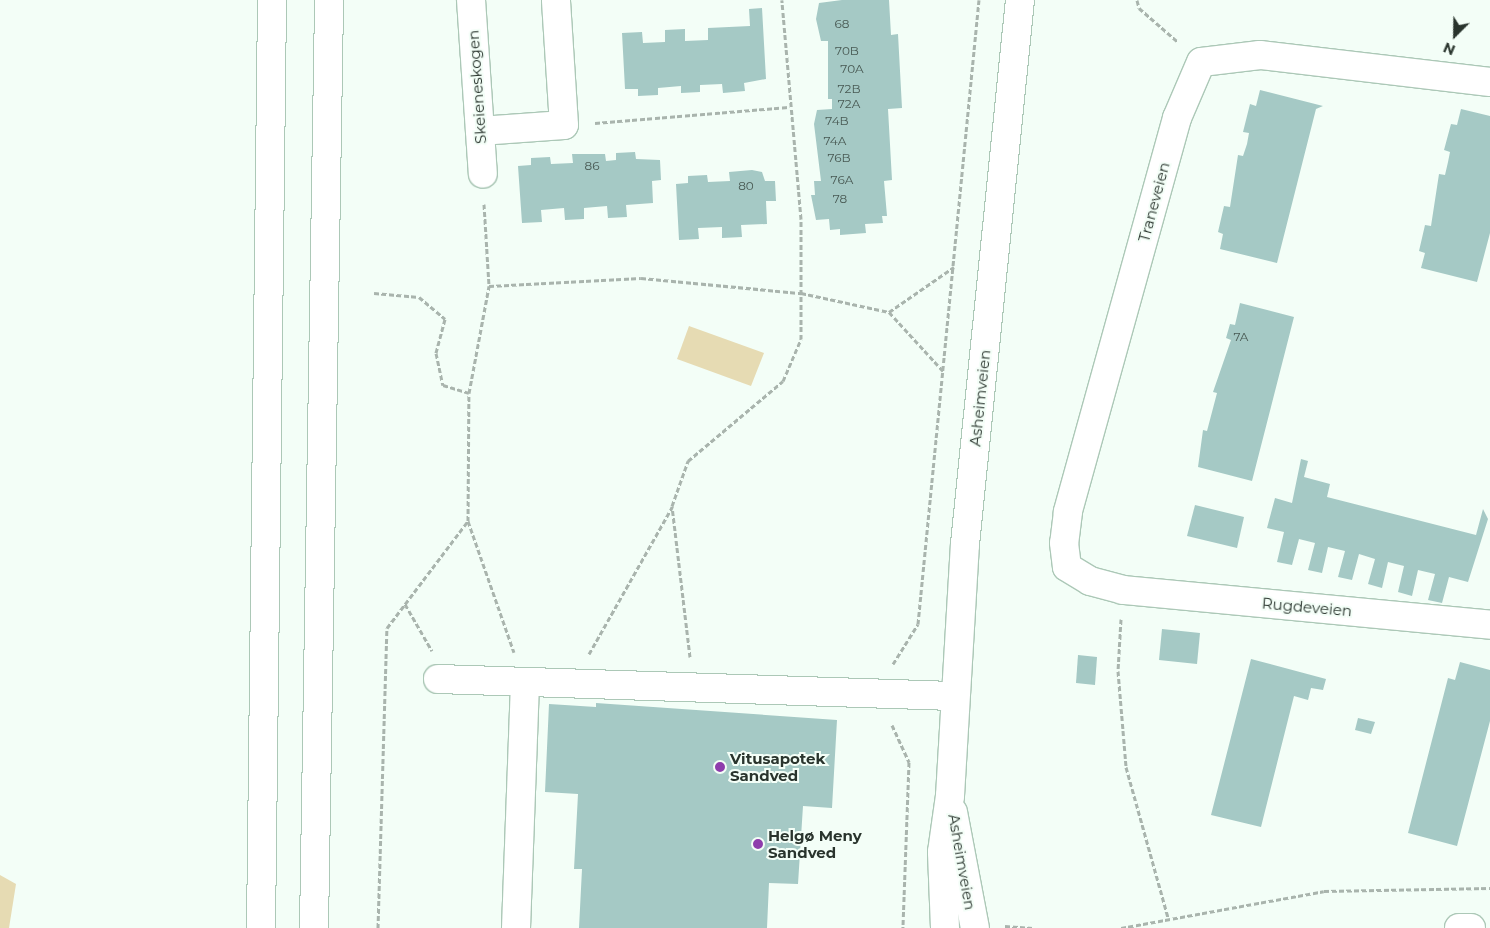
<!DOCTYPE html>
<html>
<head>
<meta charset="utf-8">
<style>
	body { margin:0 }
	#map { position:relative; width:1490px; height:928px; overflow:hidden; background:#f3fef7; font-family:Montserrat,sans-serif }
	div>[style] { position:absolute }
	.green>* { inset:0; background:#e6dbb3 }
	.building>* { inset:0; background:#a5c9c5 }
	.path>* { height:3px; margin-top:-1.5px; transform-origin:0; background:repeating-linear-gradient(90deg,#a9b4ad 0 5px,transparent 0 7.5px) }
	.roads { filter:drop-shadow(1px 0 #acc8b7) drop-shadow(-1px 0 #acc8b7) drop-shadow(0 1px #acc8b7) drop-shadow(0 -1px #acc8b7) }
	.minor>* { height:28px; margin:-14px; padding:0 14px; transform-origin:14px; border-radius:14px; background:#fff }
	.major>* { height:28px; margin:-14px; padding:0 14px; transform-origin:14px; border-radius:14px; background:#fff }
	.highway>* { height:28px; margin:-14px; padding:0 14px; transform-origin:14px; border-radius:14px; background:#fff }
	.dots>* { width:14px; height:14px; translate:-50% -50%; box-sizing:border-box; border:2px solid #f3fef7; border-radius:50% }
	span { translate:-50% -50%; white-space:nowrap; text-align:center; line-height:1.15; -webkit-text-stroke:4px #f3fef7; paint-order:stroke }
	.number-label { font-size:12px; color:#485953 }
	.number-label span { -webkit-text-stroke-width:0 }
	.street-label { font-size:15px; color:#29342d }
	.poi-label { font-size:15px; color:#29342d; font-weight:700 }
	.left { translate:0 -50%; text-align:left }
	.north { position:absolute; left:1430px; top:10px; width:50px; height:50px; -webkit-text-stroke:4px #f3fef7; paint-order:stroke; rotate:203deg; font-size:14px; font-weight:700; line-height:20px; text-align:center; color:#29342d }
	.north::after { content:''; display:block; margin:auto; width:18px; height:22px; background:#29342d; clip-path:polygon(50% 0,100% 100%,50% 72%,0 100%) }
</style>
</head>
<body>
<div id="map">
	<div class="green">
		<i style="clip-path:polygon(689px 326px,764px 353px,751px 386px,677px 359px)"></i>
		<i style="clip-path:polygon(0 875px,16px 884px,9px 928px,0 928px)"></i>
	</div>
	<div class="building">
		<i style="clip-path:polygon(842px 0,889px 0,891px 35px,898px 34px,902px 108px,888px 109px,892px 180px,884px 181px,887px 216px,882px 216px,883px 223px,865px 224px,866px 233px,840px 235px,840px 229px,830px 230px,829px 219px,816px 220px,811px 195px,815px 195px,814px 181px,821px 181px,814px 124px,817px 110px,832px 109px,832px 99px,828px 99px,828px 41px,821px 41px,816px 19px,819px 3px)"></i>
		<i style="clip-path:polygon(762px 8px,766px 79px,744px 83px,745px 91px,723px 93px,722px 84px,700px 85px,700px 92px,681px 93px,681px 86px,658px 88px,658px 95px,638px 96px,638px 89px,625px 89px,622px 33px,642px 32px,643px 43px,665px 42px,665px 30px,685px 29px,685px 41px,708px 40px,708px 28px,750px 26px,749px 9px)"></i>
		<i style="clip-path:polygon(1260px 90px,1323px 106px,1316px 109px,1277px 263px,1220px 249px,1223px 234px,1218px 232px,1224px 206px,1230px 207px,1238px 155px,1243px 156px,1247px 144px,1249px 133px,1243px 132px,1250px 104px,1256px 106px)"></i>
		<i style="clip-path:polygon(1461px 109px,1490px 116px,1490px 233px,1477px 282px,1421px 268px,1425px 253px,1419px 251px,1425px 225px,1431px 226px,1439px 174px,1445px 175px,1448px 162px,1450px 152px,1444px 150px,1451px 124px,1457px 125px)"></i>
		<i style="clip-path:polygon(635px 152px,636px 159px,660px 160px,661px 180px,652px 181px,653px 203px,626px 205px,627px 217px,608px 218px,607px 206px,584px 208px,584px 219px,565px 220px,564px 208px,541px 210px,542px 222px,522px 223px,518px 166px,531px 165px,531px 158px,550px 157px,551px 164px,573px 163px,572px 154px,605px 154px,606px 161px,616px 160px,616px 153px)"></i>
		<i style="clip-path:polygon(752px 170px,762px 172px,765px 181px,775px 181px,776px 201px,766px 201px,767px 224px,741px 225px,742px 237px,722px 238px,722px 227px,698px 228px,699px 239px,679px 240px,676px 184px,688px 183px,688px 176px,707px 175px,708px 182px,730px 181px,729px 172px)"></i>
		<i style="clip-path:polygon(1240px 303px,1294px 317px,1252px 481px,1198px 467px,1203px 430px,1207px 431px,1217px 393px,1213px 392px,1231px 340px,1226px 338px,1230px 324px,1235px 325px)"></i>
		<i style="clip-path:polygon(1301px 459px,1308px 461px,1304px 477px,1330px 484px,1327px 497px,1476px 535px,1483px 509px,1488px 519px,1468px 582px,1449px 577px,1442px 603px,1428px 600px,1435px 574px,1418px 570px,1412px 596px,1398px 592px,1404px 566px,1388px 562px,1382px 588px,1368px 584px,1375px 559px,1359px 554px,1352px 580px,1338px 577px,1345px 551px,1328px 547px,1322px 573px,1308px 570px,1315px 543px,1299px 539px,1292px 565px,1277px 562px,1284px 532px,1267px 528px,1275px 498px,1292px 503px)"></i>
		<i style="clip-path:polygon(1195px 505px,1244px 517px,1237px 548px,1187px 536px)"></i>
		<i style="clip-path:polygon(1162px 629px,1200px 633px,1197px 664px,1159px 660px)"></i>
		<i style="clip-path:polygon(1078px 655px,1097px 657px,1095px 685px,1076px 683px)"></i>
		<i style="clip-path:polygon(1251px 659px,1326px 679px,1323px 690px,1311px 688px,1308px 700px,1294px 696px,1261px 827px,1211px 815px)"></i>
		<i style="clip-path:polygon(1460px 662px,1490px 670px,1490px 721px,1457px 846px,1408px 833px,1448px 678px,1455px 680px)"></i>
		<i style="clip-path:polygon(596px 703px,837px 720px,832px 808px,803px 806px,798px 884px,769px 883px,767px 928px,579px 928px,582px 869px,574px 869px,578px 794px,545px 792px,549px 704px,596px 707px)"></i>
		<i style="clip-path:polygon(1358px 718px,1375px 722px,1371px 734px,1355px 730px)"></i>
	</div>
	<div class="path">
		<i style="left:1137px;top:0;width:8px;rotate:76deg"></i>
		<i style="left:1139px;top:8px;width:52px;rotate:41.1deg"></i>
		<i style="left:595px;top:123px;width:194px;rotate:-4.7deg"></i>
		<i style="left:484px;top:204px;width:82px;rotate:86.5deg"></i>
		<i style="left:374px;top:293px;width:45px;rotate:5.1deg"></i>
		<i style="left:419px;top:297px;width:34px;rotate:40deg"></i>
		<i style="left:445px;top:319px;width:35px;rotate:105deg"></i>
		<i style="left:436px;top:353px;width:33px;rotate:78deg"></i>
		<i style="left:443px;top:385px;width:27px;rotate:17deg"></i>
		<i style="left:889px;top:312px;width:79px;rotate:-34.7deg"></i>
		<i style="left:468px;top:521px;width:139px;rotate:70.7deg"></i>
		<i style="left:405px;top:604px;width:54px;rotate:60.1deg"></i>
		<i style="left:1121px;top:619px;width:52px;rotate:93.3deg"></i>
		<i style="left:1118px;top:671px;width:96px;rotate:85.2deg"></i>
		<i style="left:1126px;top:767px;width:156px;rotate:74.4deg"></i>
		<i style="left:589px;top:654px;width:169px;rotate:-60.5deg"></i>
		<i style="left:690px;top:657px;width:152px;rotate:-96.8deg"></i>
		<i style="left:672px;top:506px;width:48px;rotate:-70.4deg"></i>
		<i style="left:688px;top:461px;width:124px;rotate:-40.1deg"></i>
		<i style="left:783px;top:381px;width:46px;rotate:-66.8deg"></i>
		<i style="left:801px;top:339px;width:120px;rotate:-90deg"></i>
		<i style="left:801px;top:219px;width:220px;rotate:-95deg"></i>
		<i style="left:893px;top:664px;width:47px;rotate:-58deg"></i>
		<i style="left:918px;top:624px;width:627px;rotate:-84.42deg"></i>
		<i style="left:892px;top:725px;width:41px;rotate:65.3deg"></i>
		<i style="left:909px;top:762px;width:166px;rotate:92.1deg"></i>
		<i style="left:1005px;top:926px;width:28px;rotate:4deg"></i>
		<i style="left:378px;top:928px;width:300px;rotate:-88.3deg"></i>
		<i style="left:387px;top:628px;width:134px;rotate:-52.9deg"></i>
		<i style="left:468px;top:521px;width:128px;rotate:-89.6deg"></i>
		<i style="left:469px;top:393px;width:109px;rotate:-79.4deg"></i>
		<i style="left:489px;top:286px;width:152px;rotate:-3deg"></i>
		<i style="left:641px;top:278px;width:161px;rotate:5.4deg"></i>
		<i style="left:801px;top:293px;width:90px;rotate:12.2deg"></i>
		<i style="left:889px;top:312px;width:80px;rotate:47.5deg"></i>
		<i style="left:1121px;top:928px;width:206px;rotate:-10.3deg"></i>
		<i style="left:1324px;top:891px;width:166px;rotate:-1deg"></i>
	</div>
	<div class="roads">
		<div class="minor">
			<i style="left:471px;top:0;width:174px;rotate:86.1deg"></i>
			<i style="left:1490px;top:82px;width:232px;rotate:-173.3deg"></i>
			<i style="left:1260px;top:55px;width:59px;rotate:173.2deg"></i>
			<i style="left:1201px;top:62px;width:61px;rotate:113.2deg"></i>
			<i style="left:1177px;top:118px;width:409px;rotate:105.5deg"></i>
			<i style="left:1068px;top:512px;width:31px;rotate:97deg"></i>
			<i style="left:1064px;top:543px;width:24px;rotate:83deg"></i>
			<i style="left:1067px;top:567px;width:27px;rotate:31deg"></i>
			<i style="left:1090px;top:581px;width:34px;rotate:15deg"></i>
			<i style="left:1123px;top:590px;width:369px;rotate:5.4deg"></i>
			<i style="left:480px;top:131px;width:84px;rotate:-4.1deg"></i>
			<i style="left:564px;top:125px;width:125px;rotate:-93.7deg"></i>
			<i style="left:438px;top:679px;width:516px;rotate:1.89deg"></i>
			<i style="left:516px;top:928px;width:246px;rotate:-87.9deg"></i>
		</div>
		<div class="major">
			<i style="left:953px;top:812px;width:118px;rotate:79.3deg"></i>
			<i style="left:945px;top:928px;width:76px;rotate:-92.3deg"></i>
			<i style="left:942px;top:852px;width:57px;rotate:-81.9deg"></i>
			<i style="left:950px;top:796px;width:252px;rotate:-86.6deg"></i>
			<i style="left:965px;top:544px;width:547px;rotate:-84.23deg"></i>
			<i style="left:1459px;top:928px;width:12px"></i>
		</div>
		<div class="highway">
			<i style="left:261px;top:928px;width:928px;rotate:-89.32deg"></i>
			<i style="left:314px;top:928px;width:928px;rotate:-89.07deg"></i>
		</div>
	</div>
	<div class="dots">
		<i style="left:720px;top:767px;background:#8e3dac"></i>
		<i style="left:758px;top:844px;background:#8e3dac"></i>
	</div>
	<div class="number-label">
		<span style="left:842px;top:24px">68</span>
		<span style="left:847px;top:51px">70B</span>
		<span style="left:852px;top:69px">70A</span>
		<span style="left:849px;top:89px">72B</span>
		<span style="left:849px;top:104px">72A</span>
		<span style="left:837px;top:121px">74B</span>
		<span style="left:835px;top:141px">74A</span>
		<span style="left:839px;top:158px">76B</span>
		<span style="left:592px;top:166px">86</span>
		<span style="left:842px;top:180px">76A</span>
		<span style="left:746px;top:186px">80</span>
		<span style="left:840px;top:199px">78</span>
		<span style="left:1241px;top:337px">7A</span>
	</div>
	<div class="street-label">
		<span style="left:477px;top:87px;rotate:-94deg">Skeieneskogen</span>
		<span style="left:1154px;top:202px;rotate:-75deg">Traneveien</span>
		<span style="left:980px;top:398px;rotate:-84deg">Asheimveien</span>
		<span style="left:1307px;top:607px;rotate:5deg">Rugdeveien</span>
		<span style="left:962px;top:862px;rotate:80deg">Asheimveien</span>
	</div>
	<div class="poi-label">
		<span class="left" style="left:730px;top:767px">Vitusapotek<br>Sandved</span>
		<span class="left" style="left:768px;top:844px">Helgø Meny<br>Sandved</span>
	</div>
	<div class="north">N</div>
</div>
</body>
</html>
